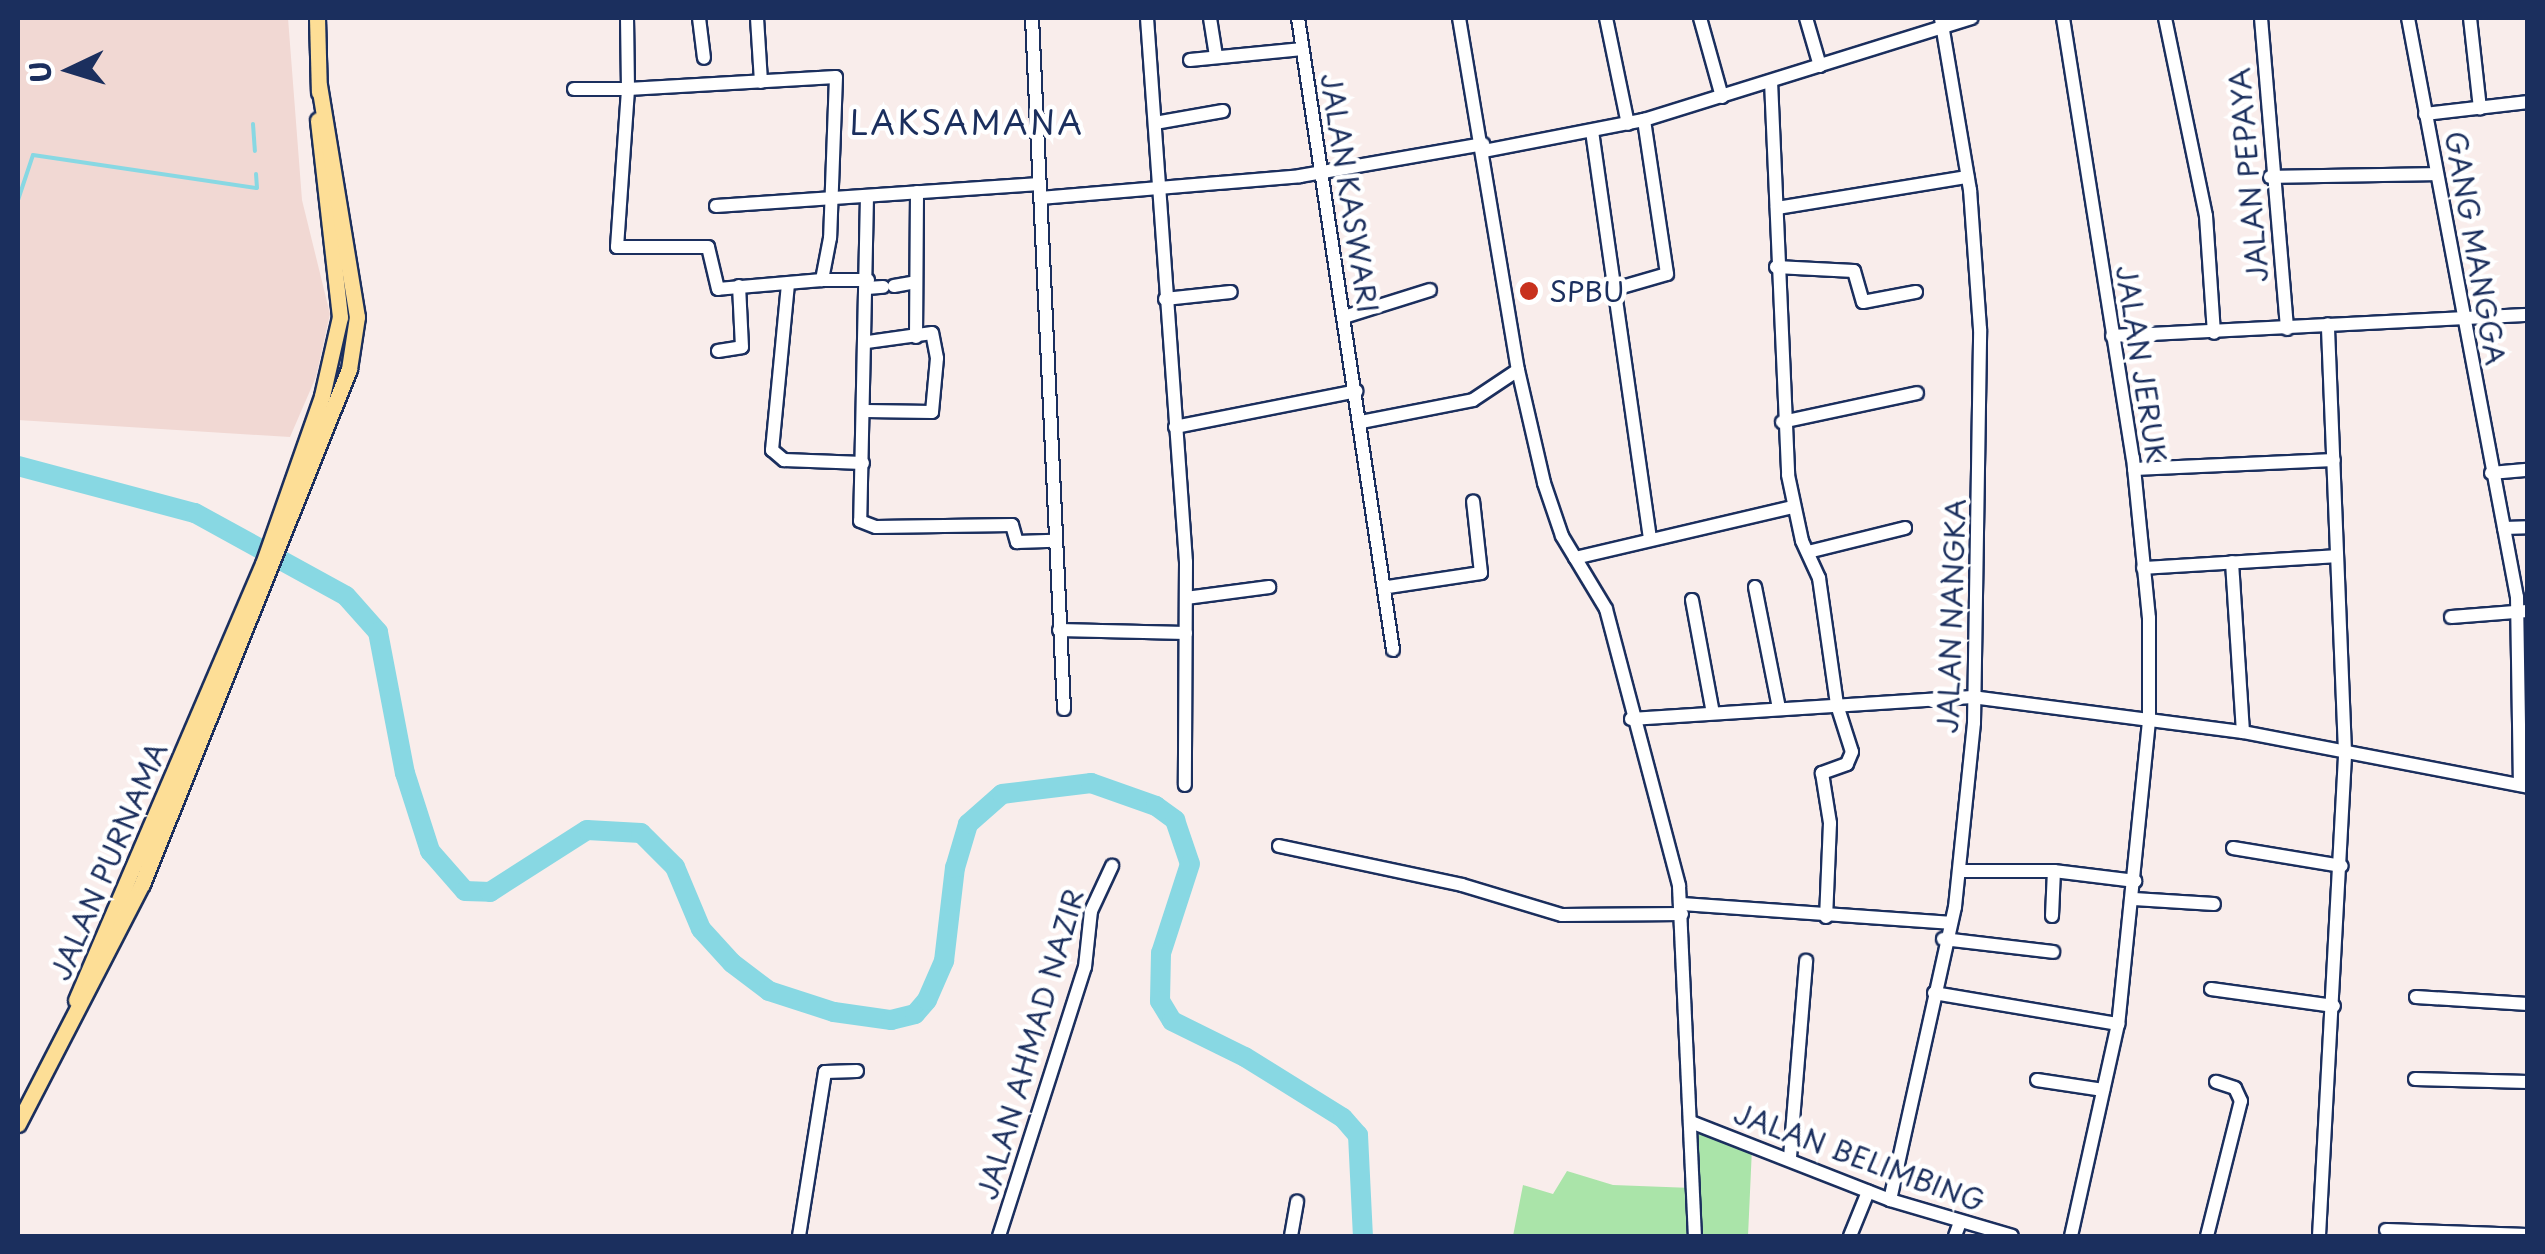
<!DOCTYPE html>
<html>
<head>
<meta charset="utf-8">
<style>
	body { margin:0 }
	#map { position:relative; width:2545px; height:1254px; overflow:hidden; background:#f9edeb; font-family:"Playpen Sans",sans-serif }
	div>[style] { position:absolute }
	.built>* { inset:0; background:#f1d8d3 }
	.green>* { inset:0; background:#aae4a9 }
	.stream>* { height:4px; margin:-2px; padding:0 2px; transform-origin:2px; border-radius:2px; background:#88d8e3 }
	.river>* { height:20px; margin:-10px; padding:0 10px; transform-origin:10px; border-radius:10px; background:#88d8e3 }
	.roads { filter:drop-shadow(2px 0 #1b2f5e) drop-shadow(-2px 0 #1b2f5e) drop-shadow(0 2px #1b2f5e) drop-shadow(0 -2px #1b2f5e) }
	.minor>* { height:12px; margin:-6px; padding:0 6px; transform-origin:6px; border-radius:6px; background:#fff }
	.major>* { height:15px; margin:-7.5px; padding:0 7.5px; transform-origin:7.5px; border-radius:7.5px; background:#fdde96 }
	.dots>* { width:28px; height:28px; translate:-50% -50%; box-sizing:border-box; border:5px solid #fff; border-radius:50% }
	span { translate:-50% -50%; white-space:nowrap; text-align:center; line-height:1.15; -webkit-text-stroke:9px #fff; paint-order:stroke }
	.street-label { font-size:28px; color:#1b2f5e }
	.poi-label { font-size:28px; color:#1b2f5e }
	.left { translate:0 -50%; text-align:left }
	.quarter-label { font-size:32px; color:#1b2f5e; letter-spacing:2.5px }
	.frame { position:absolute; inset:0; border:20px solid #1b2f5e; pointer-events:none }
	.north { position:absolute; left:20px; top:20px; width:100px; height:100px; -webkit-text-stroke:8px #fff; paint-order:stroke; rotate:266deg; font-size:28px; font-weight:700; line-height:40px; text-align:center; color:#1b2f5e }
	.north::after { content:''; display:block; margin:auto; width:35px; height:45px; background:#1b2f5e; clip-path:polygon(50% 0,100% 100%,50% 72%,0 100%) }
</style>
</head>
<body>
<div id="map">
	<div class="built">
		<i style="clip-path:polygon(18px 18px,288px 18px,302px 200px,330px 314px,316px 377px,290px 437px,18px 420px)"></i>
	</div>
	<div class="green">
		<i style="clip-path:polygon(1691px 1129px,1752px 1148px,1748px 1236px,1513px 1236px,1523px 1185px,1553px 1194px,1567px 1171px,1613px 1185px,1692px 1188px)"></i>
	</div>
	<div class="stream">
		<i style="left:253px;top:124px;width:27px;rotate:86deg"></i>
		<i style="left:18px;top:200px;width:47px;rotate:-71.6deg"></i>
		<i style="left:33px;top:155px;width:226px;rotate:8.4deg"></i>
		<i style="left:257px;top:188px;width:14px;rotate:-94deg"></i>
	</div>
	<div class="river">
		<i style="left:18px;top:466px;width:183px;rotate:14.9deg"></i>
		<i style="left:195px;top:513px;width:172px;rotate:28.8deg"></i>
		<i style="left:346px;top:596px;width:48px;rotate:48.4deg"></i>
		<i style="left:378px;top:632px;width:144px;rotate:79.2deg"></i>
		<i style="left:405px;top:773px;width:82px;rotate:72.2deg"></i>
		<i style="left:430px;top:851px;width:53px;rotate:48.8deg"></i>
		<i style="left:465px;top:891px;width:25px;rotate:2deg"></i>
		<i style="left:490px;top:892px;width:115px;rotate:-32.6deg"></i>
		<i style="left:587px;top:830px;width:54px;rotate:3.2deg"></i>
		<i style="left:641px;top:833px;width:48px;rotate:45deg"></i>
		<i style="left:675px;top:867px;width:67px;rotate:67.2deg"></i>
		<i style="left:701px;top:929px;width:46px;rotate:47.6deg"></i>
		<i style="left:732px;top:963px;width:46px;rotate:37.1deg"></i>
		<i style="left:769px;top:991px;width:68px;rotate:17.9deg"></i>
		<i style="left:834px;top:1012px;width:58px;rotate:8deg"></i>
		<i style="left:891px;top:1020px;width:25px;rotate:-14deg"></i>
		<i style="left:915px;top:1014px;width:18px;rotate:-49deg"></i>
		<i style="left:927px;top:1000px;width:43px;rotate:-66.4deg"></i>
		<i style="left:944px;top:961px;width:94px;rotate:-83.3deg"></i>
		<i style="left:955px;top:868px;width:46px;rotate:-73.5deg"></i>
		<i style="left:968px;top:824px;width:45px;rotate:-41.4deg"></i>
		<i style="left:1002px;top:794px;width:90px;rotate:-7deg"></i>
		<i style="left:1091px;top:783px;width:69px;rotate:19.5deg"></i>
		<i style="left:1156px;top:806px;width:24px;rotate:36deg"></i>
		<i style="left:1175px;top:820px;width:46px;rotate:71.2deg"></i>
		<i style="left:1190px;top:864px;width:94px;rotate:108deg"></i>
		<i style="left:1161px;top:953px;width:48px;rotate:91.2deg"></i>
		<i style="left:1160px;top:1001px;width:23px;rotate:59deg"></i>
		<i style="left:1172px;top:1021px;width:81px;rotate:26.3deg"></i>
		<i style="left:1245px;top:1057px;width:115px;rotate:31.9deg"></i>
		<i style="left:1343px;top:1118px;width:23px;rotate:49deg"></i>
		<i style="left:1358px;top:1135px;width:101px;rotate:87.2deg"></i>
	</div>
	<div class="roads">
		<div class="minor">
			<i style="left:699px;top:18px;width:40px;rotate:82.9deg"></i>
			<i style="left:757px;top:18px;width:64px;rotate:86.4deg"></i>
			<i style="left:1032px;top:18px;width:692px;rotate:87.35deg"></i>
			<i style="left:1147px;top:18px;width:545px;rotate:85.9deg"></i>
			<i style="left:1186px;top:562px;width:223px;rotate:90.3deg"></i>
			<i style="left:1210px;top:18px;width:38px;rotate:81deg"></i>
			<i style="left:1298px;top:18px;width:639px;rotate:81.45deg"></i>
			<i style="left:1459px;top:18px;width:357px;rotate:80.5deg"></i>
			<i style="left:1518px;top:370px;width:116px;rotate:77deg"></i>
			<i style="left:1544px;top:483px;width:56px;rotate:71.2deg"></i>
			<i style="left:1562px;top:536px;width:85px;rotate:58.9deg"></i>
			<i style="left:1606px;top:609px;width:286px;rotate:75.2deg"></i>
			<i style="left:1679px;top:886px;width:350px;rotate:87.4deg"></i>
			<i style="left:1606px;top:18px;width:108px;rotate:78.3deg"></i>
			<i style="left:1700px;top:18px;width:82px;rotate:74.4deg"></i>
			<i style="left:1806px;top:18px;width:50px;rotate:73.7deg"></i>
			<i style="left:2063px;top:18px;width:446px;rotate:81deg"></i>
			<i style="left:2133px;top:458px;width:161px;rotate:84.3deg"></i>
			<i style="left:2149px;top:618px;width:103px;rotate:90deg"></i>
			<i style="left:2149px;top:721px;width:305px;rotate:95.8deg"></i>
			<i style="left:2118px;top:1024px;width:217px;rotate:102.5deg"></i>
			<i style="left:2165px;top:18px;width:202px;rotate:78.3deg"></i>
			<i style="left:2206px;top:216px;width:117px;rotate:86.1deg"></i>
			<i style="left:2261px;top:18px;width:312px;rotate:85.2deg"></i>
			<i style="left:2408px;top:18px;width:589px;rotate:79.34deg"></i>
			<i style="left:2517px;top:597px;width:188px;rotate:89.1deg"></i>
			<i style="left:2470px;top:18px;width:91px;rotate:83.7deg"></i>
			<i style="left:1190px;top:60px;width:113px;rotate:-5.6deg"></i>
			<i style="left:1771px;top:81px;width:394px;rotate:87.5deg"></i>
			<i style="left:1788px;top:475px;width:67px;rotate:78deg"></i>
			<i style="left:1802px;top:541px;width:41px;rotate:65.3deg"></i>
			<i style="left:1819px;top:578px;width:128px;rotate:81.9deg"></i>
			<i style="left:1837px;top:705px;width:49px;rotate:72.3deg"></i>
			<i style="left:1852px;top:752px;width:13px;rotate:113deg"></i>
			<i style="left:1847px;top:764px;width:27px;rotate:160deg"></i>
			<i style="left:1822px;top:773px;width:51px;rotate:80.9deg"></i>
			<i style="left:1830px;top:823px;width:94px;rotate:92.4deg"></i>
			<i style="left:574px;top:89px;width:54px"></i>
			<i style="left:628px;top:89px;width:208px;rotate:-3.3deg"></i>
			<i style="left:836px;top:77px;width:161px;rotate:92.1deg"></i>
			<i style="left:830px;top:238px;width:43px;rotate:100.8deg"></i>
			<i style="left:822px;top:280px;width:104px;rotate:175.1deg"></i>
			<i style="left:718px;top:289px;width:43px;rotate:-103.4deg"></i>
			<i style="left:708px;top:247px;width:91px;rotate:180deg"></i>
			<i style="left:617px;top:247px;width:158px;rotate:-86deg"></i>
			<i style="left:628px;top:89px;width:71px;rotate:-90.8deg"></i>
			<i style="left:2425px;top:114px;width:104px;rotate:-6.6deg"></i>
			<i style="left:1155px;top:123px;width:69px;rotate:-10deg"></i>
			<i style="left:1592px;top:131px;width:410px;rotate:81.9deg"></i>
			<i style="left:1484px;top:151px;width:163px;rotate:-11deg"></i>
			<i style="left:1644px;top:120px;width:343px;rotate:-17.3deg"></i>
			<i style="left:2270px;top:177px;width:166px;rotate:-1deg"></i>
			<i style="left:867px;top:196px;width:325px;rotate:91.2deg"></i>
			<i style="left:860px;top:521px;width:17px;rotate:21deg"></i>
			<i style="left:876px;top:527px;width:136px;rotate:-0.8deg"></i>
			<i style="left:1012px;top:525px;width:18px;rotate:74deg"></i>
			<i style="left:1017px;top:542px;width:37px;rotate:-2deg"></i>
			<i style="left:1040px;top:198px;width:261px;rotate:-4.8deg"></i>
			<i style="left:1300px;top:176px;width:186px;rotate:-9.9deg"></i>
			<i style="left:716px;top:206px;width:324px;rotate:-3.9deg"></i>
			<i style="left:1777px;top:208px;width:193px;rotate:-9.3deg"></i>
			<i style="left:1776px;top:267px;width:78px;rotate:2.9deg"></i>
			<i style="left:1854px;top:271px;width:32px;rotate:74deg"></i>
			<i style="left:1863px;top:302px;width:54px;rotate:-10.7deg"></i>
			<i style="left:822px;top:280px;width:46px"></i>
			<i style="left:788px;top:284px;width:167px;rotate:95.5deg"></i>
			<i style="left:772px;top:450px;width:16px;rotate:40deg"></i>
			<i style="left:784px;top:460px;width:79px;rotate:2.2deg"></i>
			<i style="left:894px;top:286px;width:22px;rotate:-10deg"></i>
			<i style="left:867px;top:288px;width:16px;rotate:-4deg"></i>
			<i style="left:1615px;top:289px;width:54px;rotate:-16.1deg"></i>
			<i style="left:1667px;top:274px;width:156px;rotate:-98.5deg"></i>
			<i style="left:1165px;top:299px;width:66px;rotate:-6.1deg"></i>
			<i style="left:1344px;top:317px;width:90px;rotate:-17.4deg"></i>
			<i style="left:2112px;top:336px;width:417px;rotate:-2.9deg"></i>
			<i style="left:916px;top:337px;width:145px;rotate:-89.6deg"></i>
			<i style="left:718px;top:351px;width:24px;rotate:-9deg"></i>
			<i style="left:742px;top:347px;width:61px;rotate:-92.8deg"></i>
			<i style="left:866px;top:411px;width:66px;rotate:0.9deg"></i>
			<i style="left:932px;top:412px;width:54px;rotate:-84.7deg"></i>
			<i style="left:937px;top:358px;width:25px;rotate:-101deg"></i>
			<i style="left:932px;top:333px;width:66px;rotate:172.1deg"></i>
			<i style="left:1361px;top:422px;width:114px;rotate:-11.1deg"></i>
			<i style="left:1473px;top:400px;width:54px;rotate:-33.7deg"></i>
			<i style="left:1782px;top:422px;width:138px;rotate:-12.1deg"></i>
			<i style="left:1175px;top:427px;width:185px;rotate:-11.2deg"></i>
			<i style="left:2134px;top:469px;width:200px;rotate:-2.6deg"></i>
			<i style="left:2491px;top:473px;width:37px;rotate:-5deg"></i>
			<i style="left:2504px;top:528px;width:24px;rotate:-2deg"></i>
			<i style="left:1808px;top:552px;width:100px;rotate:-13.9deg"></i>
			<i style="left:1575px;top:558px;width:223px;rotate:-13.2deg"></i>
			<i style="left:2232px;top:562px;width:170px;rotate:86.3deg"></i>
			<i style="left:2143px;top:568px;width:194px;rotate:-3.5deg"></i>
			<i style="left:1388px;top:587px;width:94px;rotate:-8.6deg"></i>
			<i style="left:1481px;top:573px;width:72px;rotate:-96.3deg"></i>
			<i style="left:1755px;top:587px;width:123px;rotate:78.8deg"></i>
			<i style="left:1186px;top:598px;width:84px;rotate:-7.5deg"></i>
			<i style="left:1692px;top:600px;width:115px;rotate:79.5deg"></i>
			<i style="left:2451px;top:617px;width:77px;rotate:-4.5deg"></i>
			<i style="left:1059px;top:630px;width:127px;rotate:1.4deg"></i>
			<i style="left:1631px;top:719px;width:342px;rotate:-3.7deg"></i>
			<i style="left:1972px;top:697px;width:273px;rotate:7.4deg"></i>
			<i style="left:2243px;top:732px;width:290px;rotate:10.9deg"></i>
			<i style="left:1279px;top:846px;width:187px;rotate:12deg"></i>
			<i style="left:1462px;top:885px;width:104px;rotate:16.7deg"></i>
			<i style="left:1562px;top:915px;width:120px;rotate:-0.5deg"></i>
			<i style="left:2233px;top:848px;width:110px;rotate:9.4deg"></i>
			<i style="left:1959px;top:871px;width:95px"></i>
			<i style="left:2054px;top:871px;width:82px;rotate:7deg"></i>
			<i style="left:2134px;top:899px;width:80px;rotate:3.6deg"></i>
			<i style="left:1681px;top:904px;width:270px;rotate:4deg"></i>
			<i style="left:2052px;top:916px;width:45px;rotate:-87.5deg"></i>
			<i style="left:1943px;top:939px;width:111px;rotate:6.7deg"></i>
			<i style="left:2211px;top:989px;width:124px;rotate:7.9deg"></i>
			<i style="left:1934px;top:993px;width:187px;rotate:9.6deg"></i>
			<i style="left:2416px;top:997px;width:112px;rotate:3.6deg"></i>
			<i style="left:2415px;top:1079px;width:113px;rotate:1.5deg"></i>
			<i style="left:2037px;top:1080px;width:67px;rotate:8.6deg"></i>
			<i style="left:1691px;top:1122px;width:214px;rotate:21.4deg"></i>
			<i style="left:1890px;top:1200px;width:127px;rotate:16.4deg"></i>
			<i style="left:1790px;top:1157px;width:197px;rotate:-85.3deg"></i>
			<i style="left:1890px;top:1200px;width:300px;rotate:-77.5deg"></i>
			<i style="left:1955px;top:907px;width:185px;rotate:-84.1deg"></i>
			<i style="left:1974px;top:723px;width:394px;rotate:-89.1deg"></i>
			<i style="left:1980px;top:329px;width:139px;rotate:-94.1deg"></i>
			<i style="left:1970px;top:190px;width:174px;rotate:-99.6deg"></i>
			<i style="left:2386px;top:1230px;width:142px;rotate:2deg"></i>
			<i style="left:799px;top:1236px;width:166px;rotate:-81deg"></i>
			<i style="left:825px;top:1072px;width:32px;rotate:-2deg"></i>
			<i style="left:999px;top:1236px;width:282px;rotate:-72.3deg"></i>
			<i style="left:1085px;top:967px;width:56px;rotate:-83.9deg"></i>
			<i style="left:1091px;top:911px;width:50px;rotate:-65deg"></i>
			<i style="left:1291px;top:1236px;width:35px;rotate:-80deg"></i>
			<i style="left:1850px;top:1236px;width:48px;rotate:-67.8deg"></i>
			<i style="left:1955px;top:1236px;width:15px;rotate:-70deg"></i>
			<i style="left:2207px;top:1236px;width:139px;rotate:-75.9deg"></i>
			<i style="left:2241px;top:1101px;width:14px;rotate:-115deg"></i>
			<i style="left:2235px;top:1088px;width:20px;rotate:-162deg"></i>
			<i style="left:2319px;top:1236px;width:485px;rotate:-86.9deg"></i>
			<i style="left:2345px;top:752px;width:428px;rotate:-92.3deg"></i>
		</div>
		<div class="major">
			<i style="left:317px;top:18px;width:74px;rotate:88.5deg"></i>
			<i style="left:76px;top:1000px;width:474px;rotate:-66.8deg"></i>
			<i style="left:263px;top:564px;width:178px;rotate:-70.6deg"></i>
			<i style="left:322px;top:396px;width:81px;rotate:-77.2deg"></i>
			<i style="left:340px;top:317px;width:198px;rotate:-96.4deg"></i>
			<i style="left:18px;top:1124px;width:270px;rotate:-62.7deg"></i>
			<i style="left:142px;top:884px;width:555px;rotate:-68.1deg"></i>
			<i style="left:349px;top:369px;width:53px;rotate:-81.3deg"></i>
			<i style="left:357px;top:317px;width:234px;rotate:-99.3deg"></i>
		</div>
	</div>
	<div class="dots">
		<i style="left:1529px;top:291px;background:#c8321e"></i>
	</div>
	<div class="street-label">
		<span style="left:2248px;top:175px;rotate:-95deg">JALAN PEPAYA</span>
		<span style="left:1350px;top:193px;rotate:81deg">JALAN KASWARI</span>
		<span style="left:2476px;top:248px;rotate:80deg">GANG MANGGA</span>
		<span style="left:2142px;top:364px;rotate:81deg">JALAN JERUK</span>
		<span style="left:1951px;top:616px;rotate:-88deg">JALAN NANGKA</span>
		<span style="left:108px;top:861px;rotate:-67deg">JALAN PURNAMA</span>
		<span style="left:1030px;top:1044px;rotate:-74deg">JALAN AHMAD NAZIR</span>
		<span style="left:1860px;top:1157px;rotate:20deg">JALAN BELIMBING</span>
	</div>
	<div class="poi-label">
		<span class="left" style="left:1549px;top:291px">SPBU</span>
	</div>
	<div class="quarter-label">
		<span style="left:967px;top:122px">LAKSAMANA</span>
	</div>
	<div class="frame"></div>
	<div class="north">U</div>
</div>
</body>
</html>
